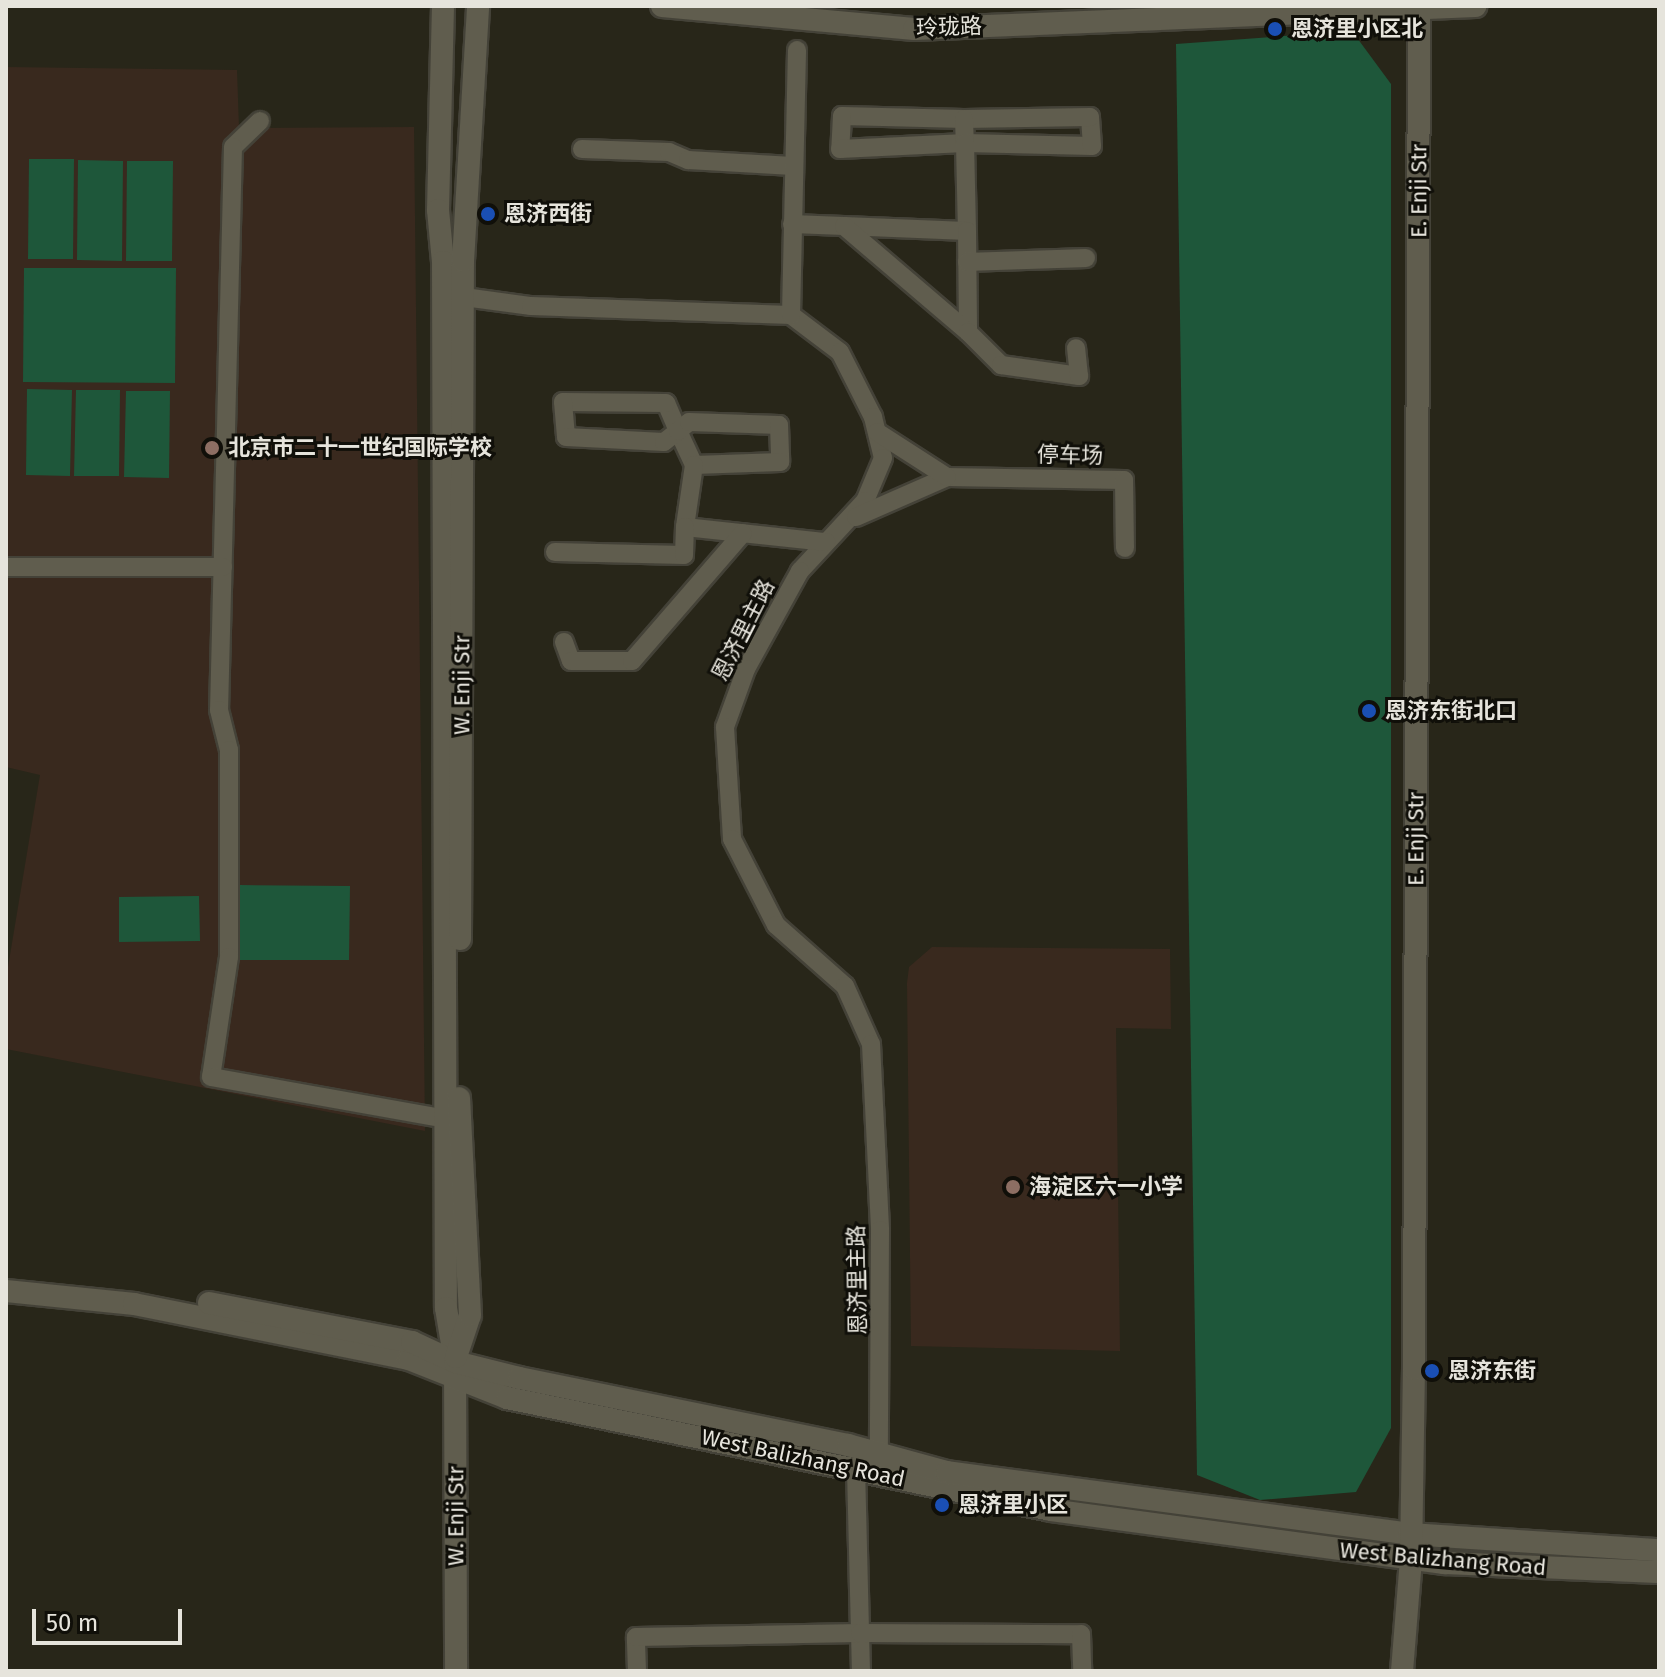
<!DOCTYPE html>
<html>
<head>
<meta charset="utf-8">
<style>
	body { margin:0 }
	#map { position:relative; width:1665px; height:1677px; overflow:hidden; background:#282619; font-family:"Fira Sans","Noto Sans SC",sans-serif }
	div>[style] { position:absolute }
	.education>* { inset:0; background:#39291e }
	.green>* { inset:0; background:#1e573a }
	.roads { filter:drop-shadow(2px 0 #444238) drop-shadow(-2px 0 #444238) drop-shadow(0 2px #444238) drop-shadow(0 -2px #444238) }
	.minor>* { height:18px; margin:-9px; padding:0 9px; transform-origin:9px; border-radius:9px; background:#605d4e }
	.tertiary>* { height:22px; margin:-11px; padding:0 11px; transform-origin:11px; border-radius:11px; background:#605d4e }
	.dots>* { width:22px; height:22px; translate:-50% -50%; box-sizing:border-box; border:4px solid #100f09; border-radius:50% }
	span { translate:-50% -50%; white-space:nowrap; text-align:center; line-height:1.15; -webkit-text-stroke:6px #100f09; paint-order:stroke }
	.street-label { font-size:22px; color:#e6e4dc }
	.poi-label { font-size:22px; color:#e6e4dc; font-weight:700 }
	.left { translate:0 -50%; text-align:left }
	.frame { position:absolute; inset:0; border:8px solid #e6e4dc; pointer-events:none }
	.scale { position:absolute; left:32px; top:1609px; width:150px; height:36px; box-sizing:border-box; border:4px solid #e6e4dc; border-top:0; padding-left:10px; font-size:24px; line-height:28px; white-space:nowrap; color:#e6e4dc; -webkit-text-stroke:6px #100f09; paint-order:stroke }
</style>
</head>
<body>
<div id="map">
	<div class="education">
		<i style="clip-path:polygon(6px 67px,237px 70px,239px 128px,414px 127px,425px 1131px,6px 1049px,6px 979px,40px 775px,6px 767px)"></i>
		<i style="clip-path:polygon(932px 947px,1170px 949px,1171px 1029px,1116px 1028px,1120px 1351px,911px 1346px,907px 983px,909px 967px)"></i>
	</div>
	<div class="green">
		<i style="clip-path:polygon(1352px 31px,1391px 84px,1391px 1428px,1356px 1492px,1260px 1500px,1197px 1475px,1176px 44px)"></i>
		<i style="clip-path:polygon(29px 159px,74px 159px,73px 259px,28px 259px)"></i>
		<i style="clip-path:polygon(78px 160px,123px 161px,122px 261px,77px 260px)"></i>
		<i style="clip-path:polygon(127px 161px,173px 161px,172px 261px,126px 261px)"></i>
		<i style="clip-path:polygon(24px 268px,176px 268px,175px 383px,23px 382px)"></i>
		<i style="clip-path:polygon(27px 389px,72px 390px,70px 476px,26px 475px)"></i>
		<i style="clip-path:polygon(76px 390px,120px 390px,119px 476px,74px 476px)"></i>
		<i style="clip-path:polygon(126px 391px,170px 391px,169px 478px,124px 477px)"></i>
		<i style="clip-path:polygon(240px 885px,350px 886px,349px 960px,239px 960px)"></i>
		<i style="clip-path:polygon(199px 896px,200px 941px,119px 942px,119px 897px)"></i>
	</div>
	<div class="roads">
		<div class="minor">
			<i style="left:964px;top:119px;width:122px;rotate:-178.6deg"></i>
			<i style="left:842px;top:116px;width:33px;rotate:93deg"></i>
			<i style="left:840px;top:149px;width:125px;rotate:-2.7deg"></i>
			<i style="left:965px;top:143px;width:127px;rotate:1.4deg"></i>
			<i style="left:1092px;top:146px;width:29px;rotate:-94deg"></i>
			<i style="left:1090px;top:117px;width:126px;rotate:179.1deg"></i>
			<i style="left:964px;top:119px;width:24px;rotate:88deg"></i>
			<i style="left:965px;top:143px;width:88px;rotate:88.7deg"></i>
			<i style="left:260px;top:121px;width:37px;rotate:136deg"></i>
			<i style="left:233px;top:147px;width:563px;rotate:91.42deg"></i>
			<i style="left:219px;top:710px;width:41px;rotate:76deg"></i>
			<i style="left:229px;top:750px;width:207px;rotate:90deg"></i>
			<i style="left:229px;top:957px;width:121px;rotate:98.5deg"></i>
			<i style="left:211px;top:1077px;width:251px;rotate:10.1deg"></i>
			<i style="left:582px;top:149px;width:87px;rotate:2deg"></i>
			<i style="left:669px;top:152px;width:21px;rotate:23deg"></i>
			<i style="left:688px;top:160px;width:105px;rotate:3.3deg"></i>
			<i style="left:792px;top:224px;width:52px;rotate:2.2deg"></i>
			<i style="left:844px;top:226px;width:123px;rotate:2.3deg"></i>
			<i style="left:967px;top:231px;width:101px;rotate:89.4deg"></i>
			<i style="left:968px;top:332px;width:163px;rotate:-139.5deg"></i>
			<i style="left:967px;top:262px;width:119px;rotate:-1.9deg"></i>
			<i style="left:464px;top:297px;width:68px;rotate:7.7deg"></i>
			<i style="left:531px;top:306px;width:260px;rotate:2deg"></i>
			<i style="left:791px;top:315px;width:61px;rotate:37.1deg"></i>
			<i style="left:840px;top:352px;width:73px;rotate:63.1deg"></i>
			<i style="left:873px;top:417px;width:42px;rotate:76.3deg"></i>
			<i style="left:883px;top:458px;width:47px;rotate:112.7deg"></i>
			<i style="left:865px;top:501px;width:96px;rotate:132.9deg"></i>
			<i style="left:800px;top:571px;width:112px;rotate:118.9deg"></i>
			<i style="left:746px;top:669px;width:62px;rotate:109.9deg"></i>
			<i style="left:725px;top:727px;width:112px;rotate:86.4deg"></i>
			<i style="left:732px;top:839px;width:97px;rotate:62.9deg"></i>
			<i style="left:776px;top:925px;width:92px;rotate:41.5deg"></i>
			<i style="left:845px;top:986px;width:64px;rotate:65.9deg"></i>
			<i style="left:871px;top:1044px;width:186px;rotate:87.2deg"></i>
			<i style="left:880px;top:1230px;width:223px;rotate:90.3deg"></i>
			<i style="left:791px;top:315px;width:265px;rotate:-88.7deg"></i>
			<i style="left:968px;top:332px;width:47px;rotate:45deg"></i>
			<i style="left:1001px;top:365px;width:79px;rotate:8deg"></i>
			<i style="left:1079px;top:376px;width:28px;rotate:-96deg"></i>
			<i style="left:694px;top:465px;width:38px;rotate:-115deg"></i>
			<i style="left:678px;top:431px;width:30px;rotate:-113deg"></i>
			<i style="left:666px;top:403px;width:103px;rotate:-179.4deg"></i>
			<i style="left:563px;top:402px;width:35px;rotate:85deg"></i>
			<i style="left:566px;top:437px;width:98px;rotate:2.9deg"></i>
			<i style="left:664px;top:442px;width:18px;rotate:-38deg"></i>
			<i style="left:678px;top:431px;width:14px;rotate:-39deg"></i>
			<i style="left:689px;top:422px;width:90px;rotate:1.9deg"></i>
			<i style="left:779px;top:425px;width:37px;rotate:88deg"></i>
			<i style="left:780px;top:462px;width:86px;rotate:178deg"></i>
			<i style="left:694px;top:465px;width:63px;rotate:98.3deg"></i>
			<i style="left:685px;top:527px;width:142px;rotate:6.1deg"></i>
			<i style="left:947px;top:477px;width:177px;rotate:1deg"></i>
			<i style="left:1124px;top:480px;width:68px;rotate:89.2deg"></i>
			<i style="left:856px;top:517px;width:99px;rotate:-23.7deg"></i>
			<i style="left:947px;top:477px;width:83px;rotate:-147.3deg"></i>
			<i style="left:555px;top:552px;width:129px;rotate:1.3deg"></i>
			<i style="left:684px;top:555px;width:28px;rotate:-88deg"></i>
			<i style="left:6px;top:567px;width:217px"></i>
			<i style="left:564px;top:642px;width:20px;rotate:70deg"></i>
			<i style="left:571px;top:661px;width:61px"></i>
			<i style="left:632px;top:661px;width:169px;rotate:-49.1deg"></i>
			<i style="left:856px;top:1468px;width:203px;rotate:88.6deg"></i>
			<i style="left:637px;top:1671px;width:34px;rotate:-92deg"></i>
			<i style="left:636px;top:1637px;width:224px;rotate:-1deg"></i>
			<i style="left:860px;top:1633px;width:221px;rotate:0.3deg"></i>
			<i style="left:1081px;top:1634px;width:37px;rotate:88deg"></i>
		</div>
		<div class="tertiary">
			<i style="left:443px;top:6px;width:204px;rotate:91.4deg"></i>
			<i style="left:438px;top:210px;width:52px;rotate:84.5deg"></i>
			<i style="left:443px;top:262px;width:1046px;rotate:89.84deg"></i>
			<i style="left:446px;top:1308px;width:55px;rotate:80.5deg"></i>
			<i style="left:455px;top:1362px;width:309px;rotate:89.8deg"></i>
			<i style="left:662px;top:6px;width:253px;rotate:5.2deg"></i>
			<i style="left:914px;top:29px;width:562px;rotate:-2.34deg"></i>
			<i style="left:460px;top:939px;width:678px;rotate:-89.75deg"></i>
			<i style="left:463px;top:261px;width:255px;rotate:-86.6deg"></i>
			<i style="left:6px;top:1291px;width:129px;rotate:5.8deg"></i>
			<i style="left:134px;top:1304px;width:280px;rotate:11.3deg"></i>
			<i style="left:409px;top:1359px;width:105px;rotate:21.7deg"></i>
			<i style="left:507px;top:1398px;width:555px;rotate:11.63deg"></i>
			<i style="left:1051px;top:1510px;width:397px;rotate:7.7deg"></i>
			<i style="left:1444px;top:1563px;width:215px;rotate:2.4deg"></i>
			<i style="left:209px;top:1303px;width:207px;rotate:10.9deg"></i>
			<i style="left:412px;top:1342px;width:47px;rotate:24.9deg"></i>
			<i style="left:455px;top:1362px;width:66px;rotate:14deg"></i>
			<i style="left:519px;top:1378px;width:336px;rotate:11.5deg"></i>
			<i style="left:848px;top:1445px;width:103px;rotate:15.3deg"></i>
			<i style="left:947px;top:1472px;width:466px;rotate:7.6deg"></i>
			<i style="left:1409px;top:1534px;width:251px;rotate:3.7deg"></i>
			<i style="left:456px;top:1357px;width:44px;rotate:-71.6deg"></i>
			<i style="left:470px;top:1315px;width:217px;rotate:-92.9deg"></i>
			<i style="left:1402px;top:1671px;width:113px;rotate:-85.4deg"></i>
			<i style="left:1411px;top:1558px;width:189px;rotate:-89.1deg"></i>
			<i style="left:1414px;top:1369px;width:1363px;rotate:-89.79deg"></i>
		</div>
	</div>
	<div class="dots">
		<i style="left:1275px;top:29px;background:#1a4fb4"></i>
		<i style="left:488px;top:214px;background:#1a4fb4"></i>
		<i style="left:212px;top:448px;background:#8d6e63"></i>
		<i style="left:1369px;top:711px;background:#1a4fb4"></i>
		<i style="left:1013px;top:1187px;background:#8d6e63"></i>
		<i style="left:1432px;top:1371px;background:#1a4fb4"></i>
		<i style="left:942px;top:1505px;background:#1a4fb4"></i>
	</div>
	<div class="street-label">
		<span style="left:949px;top:27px;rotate:-2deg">玲珑路</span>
		<span style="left:1419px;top:191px;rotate:-90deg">E. Enji Str</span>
		<span style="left:1070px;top:455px;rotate:1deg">停车场</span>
		<span style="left:743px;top:630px;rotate:-63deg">恩济里主路</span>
		<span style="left:462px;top:685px;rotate:-90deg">W. Enji Str</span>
		<span style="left:1416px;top:839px;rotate:-90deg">E. Enji Str</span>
		<span style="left:857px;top:1280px;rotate:-91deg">恩济里主路</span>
		<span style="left:803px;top:1458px;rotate:12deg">West Balizhang Road</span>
		<span style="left:456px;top:1516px;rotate:-90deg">W. Enji Str</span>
		<span style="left:1443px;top:1559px;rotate:5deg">West Balizhang Road</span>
	</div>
	<div class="poi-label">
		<span class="left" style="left:1291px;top:29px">恩济里小区北</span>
		<span class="left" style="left:504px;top:214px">恩济西街</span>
		<span class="left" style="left:228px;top:448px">北京市二十一世纪国际学校</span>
		<span class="left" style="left:1385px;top:711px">恩济东街北口</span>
		<span class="left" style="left:1029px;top:1187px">海淀区六一小学</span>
		<span class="left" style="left:1448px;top:1371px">恩济东街</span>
		<span class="left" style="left:958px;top:1505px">恩济里小区</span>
	</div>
	<div class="frame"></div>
	<div class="scale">50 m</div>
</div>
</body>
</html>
